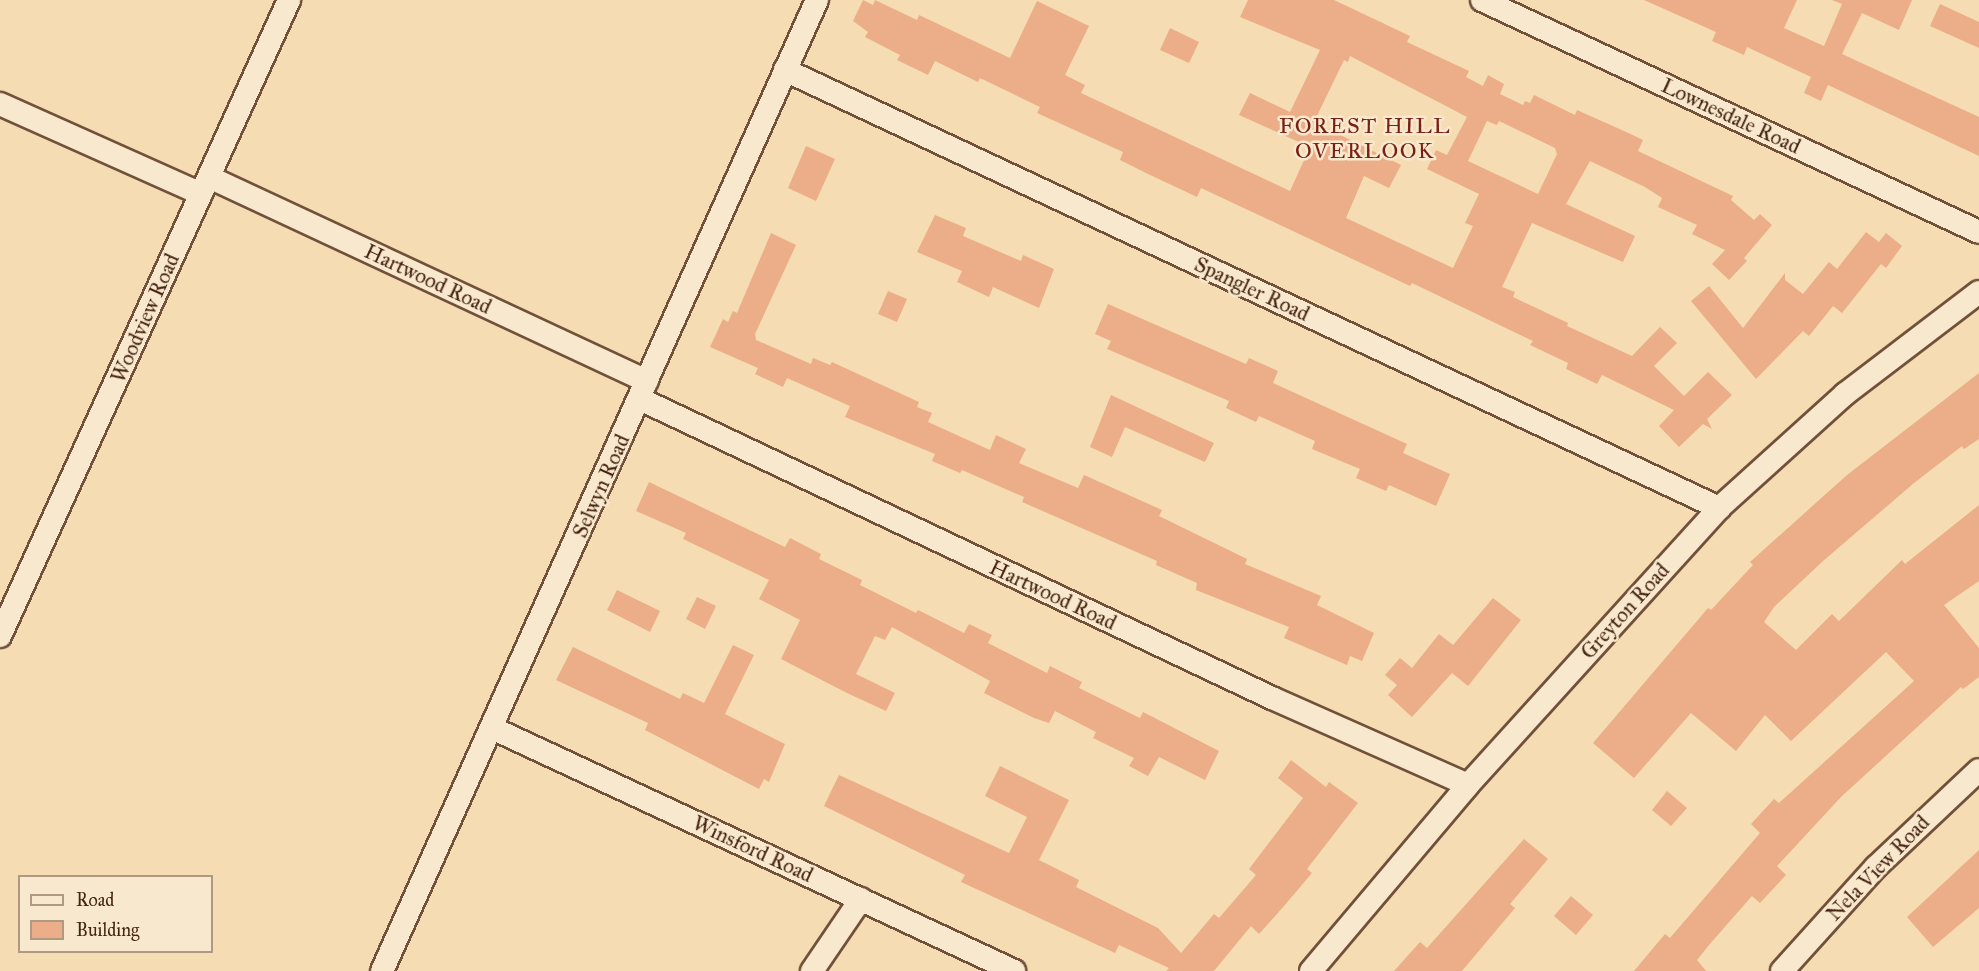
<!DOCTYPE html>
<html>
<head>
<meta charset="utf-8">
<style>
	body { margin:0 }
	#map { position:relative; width:1979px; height:971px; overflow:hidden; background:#f5dcb2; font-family:"IM FELL Great Primer",serif }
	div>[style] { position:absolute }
	.building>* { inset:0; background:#ebae89 }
	.roads { filter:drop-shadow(2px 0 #71513a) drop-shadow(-2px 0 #71513a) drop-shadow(0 2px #71513a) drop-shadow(0 -2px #71513a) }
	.minor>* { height:22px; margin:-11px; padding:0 11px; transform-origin:11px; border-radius:11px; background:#f8e8cd }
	span { translate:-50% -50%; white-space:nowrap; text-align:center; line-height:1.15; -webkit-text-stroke:5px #f8e8cd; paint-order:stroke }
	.street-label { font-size:21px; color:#452312 }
	.neighbourhood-label { font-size:22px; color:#7a1f14; letter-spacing:1.5px }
	.legend { position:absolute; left:18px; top:875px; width:195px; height:78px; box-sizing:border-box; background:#f8e8cd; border:2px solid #b09982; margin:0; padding:8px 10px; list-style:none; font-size:18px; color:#452312 }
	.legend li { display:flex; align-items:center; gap:12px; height:30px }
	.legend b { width:30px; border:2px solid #b09982 }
</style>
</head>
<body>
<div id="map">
	<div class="building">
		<i style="clip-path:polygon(evenodd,863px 0,873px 5px,875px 0,917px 20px,919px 15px,1010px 58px,1037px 1px,1089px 26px,1065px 75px,1085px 85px,1081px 93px,1290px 191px,1310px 147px,1239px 115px,1250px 93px,1290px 112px,1320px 50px,1240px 17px,1248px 0,1334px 0,1410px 36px,1407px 42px,1469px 71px,1466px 77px,1483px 86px,1488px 75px,1504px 84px,1500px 94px,1523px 105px,1525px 101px,1530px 103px,1534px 95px,1575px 115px,1577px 110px,1624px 131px,1643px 140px,1638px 151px,1733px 196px,1731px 200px,1754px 220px,1760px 214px,1772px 225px,1744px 258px,1747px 261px,1729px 280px,1712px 264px,1725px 250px,1692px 234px,1697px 225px,1658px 207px,1662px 198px,1645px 187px,1590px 161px,1566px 204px,1635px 236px,1623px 262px,1532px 223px,1502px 287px,1515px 292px,1513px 297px,1568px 323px,1567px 326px,1632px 356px,1660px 327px,1677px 343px,1654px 366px,1684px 396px,1708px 372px,1732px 395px,1707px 419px,1712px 429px,1703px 424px,1679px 447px,1659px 426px,1674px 410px,1602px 375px,1597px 384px,1566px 369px,1568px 363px,1530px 345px,1533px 341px,1412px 283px,1410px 286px,1201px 188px,1197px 197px,1148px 174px,1120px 160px,1123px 152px,1037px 113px,1040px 107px,980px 78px,978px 82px,935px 61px,928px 75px,897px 60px,900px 55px,865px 37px,868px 32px,853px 21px,863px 0,1350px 56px,1467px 117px,1447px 155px,1436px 150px,1427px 169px,1479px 194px,1465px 223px,1473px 226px,1453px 268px,1346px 218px,1364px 176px,1389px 188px,1401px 165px,1314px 122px,1344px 60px,1348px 62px,1350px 56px,863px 0,1487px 121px,1497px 125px,1499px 121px,1555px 148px,1557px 154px,1538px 194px,1468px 161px,1487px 121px)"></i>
		<i style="clip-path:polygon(1644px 0,1797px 0,1784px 28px,1824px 46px,1842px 4px,1832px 0,1912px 0,1899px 30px,1862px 13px,1842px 54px,1979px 117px,1979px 156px,1828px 85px,1821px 101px,1804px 93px,1811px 77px,1747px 47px,1744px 55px,1712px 41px,1716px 32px)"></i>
		<i style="clip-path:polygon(1940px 4px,1979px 22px,1979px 48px,1930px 26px)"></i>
		<i style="clip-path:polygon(1170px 28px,1199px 42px,1189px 63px,1160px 50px)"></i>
		<i style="clip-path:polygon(806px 146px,835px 159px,816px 201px,788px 188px)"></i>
		<i style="clip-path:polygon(935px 215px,966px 228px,963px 236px,1021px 261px,1023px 255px,1054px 269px,1039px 308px,993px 287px,989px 297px,957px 282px,962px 271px,917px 252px)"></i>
		<i style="clip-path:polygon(1866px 232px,1879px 242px,1886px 233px,1902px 246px,1886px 268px,1881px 264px,1842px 313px,1833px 306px,1809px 336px,1803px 331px,1756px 379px,1691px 301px,1709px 286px,1743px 328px,1785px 273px,1785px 280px,1803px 294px,1829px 262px,1837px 269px)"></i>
		<i style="clip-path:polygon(771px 233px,796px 245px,755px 334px,756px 340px,811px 364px,813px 358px,830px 365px,832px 362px,919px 402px,917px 407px,932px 413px,928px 422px,990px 450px,996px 435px,1026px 449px,1019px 463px,1078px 488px,1084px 475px,1162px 510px,1159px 516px,1247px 559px,1245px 564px,1321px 596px,1317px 605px,1374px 633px,1362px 661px,1350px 656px,1347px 665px,1284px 638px,1289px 627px,1196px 590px,1197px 583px,1156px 565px,1157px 561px,1022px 502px,1024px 497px,962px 470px,960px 473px,932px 461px,935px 454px,845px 417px,850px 406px,787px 378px,783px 387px,755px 374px,758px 368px,710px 347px,723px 319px,728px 322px,733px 311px,737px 313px)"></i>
		<i style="clip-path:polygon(888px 291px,907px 299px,897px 322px,878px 314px)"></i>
		<i style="clip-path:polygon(1108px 304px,1246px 364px,1249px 358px,1278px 371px,1273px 383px,1407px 444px,1403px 453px,1450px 474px,1436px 506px,1389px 485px,1386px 491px,1356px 478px,1360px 469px,1312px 449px,1315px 441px,1259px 416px,1256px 422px,1226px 408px,1229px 401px,1107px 349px,1111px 341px,1095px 334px)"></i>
		<i style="clip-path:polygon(1979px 373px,1979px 439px,1964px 449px,1962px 446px,1914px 483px,1823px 561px,1774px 607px,1764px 622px,1796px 650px,1832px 614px,1839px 621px,1902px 560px,1905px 564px,1979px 505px,1979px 581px,1944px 605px,1979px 648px,1979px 677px,1963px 689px,1961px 687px,1841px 797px,1777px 866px,1786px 875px,1760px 903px,1752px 896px,1709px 945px,1697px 960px,1706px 971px,1634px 971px,1665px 934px,1670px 938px,1760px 833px,1751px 824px,1774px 799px,1779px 803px,1914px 681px,1886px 652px,1791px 741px,1765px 715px,1736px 751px,1691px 713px,1634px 778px,1593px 743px,1708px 608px,1711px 610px,1753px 565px,1750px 562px,1847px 475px)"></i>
		<i style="clip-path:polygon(1111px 395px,1214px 443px,1205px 462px,1125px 427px,1112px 457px,1090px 447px)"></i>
		<i style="clip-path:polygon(649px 482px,785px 547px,790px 538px,821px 554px,819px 559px,862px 580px,860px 585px,916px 613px,918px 610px,964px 633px,969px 624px,992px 635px,988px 643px,1047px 673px,1050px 666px,1082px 682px,1079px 688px,1140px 718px,1143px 712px,1219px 751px,1205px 780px,1159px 757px,1148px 776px,1129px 766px,1134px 758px,1093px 738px,1096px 732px,1055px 711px,1049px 723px,1034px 718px,984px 693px,990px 681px,892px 627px,885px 640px,875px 636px,856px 674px,895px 693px,886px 711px,847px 693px,781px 659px,800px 620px,759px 599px,769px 580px,683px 539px,686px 533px,636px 511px)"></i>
		<i style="clip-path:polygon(617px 590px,660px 611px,650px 632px,607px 610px)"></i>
		<i style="clip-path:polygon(697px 597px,716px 606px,705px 629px,686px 619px)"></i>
		<i style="clip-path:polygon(1493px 598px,1521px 620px,1468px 686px,1452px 673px,1412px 717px,1388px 695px,1397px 685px,1385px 675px,1400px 658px,1412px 668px,1439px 634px,1453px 645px)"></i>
		<i style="clip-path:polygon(733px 645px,754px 655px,725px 714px,785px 744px,769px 782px,764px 779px,759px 789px,645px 730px,648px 723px,556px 680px,573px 647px,680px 699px,683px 693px,704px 703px)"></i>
		<i style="clip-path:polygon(1291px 760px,1326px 787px,1329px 782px,1358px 803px,1307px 869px,1312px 873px,1284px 906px,1259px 934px,1251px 926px,1214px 971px,1166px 971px,1169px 968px,1119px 945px,1115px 953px,961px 882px,965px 875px,824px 806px,839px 775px,1009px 853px,1027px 817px,985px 796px,1000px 766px,1069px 800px,1039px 860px,1079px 880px,1076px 887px,1158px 928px,1181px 953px,1214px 914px,1219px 918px,1256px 875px,1249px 869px,1303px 798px,1278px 778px)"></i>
		<i style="clip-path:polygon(1667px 791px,1687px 808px,1671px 826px,1652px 810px)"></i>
		<i style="clip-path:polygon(1524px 839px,1548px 859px,1510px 904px,1515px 908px,1462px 971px,1394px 971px,1420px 942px,1427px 948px)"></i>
		<i style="clip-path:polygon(1979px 850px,1979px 908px,1933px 947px,1907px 917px)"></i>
		<i style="clip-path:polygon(1571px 896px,1593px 915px,1576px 935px,1554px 916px)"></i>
	</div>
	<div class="roads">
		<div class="minor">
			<i style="left:1482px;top:0;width:548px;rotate:25.02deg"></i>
			<i style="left:785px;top:70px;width:1032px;rotate:25.12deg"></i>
			<i style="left:0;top:104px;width:220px;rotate:24.1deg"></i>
			<i style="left:209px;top:177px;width:483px;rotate:25deg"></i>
			<i style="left:640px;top:399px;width:699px;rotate:25.32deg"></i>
			<i style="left:1272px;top:698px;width:214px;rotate:23.9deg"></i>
			<i style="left:0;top:636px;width:699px;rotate:-65.56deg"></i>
			<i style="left:492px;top:728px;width:576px;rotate:24.96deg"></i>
			<i style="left:382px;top:971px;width:1064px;rotate:-65.87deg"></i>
			<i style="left:812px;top:971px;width:87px;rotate:-55.8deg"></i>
			<i style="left:1311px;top:971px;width:243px;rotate:-49.8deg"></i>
			<i style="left:1468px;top:785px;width:374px;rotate:-47.8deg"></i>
			<i style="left:1719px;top:508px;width:170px;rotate:-42.1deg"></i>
			<i style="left:1845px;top:394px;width:168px;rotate:-37.3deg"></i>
			<i style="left:1782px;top:971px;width:140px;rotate:-47.9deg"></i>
			<i style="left:1876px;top:867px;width:141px;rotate:-43.3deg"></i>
		</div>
	</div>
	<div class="street-label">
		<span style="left:1731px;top:116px;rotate:25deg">Lownesdale Road</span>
		<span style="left:428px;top:279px;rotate:25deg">Hartwood Road</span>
		<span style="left:1252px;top:289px;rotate:25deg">Spangler Road</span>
		<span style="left:145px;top:318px;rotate:-66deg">Woodview Road</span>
		<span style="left:601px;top:486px;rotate:-66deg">Selwyn Road</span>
		<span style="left:1053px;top:595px;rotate:25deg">Hartwood Road</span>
		<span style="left:1625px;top:611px;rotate:-48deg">Greyton Road</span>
		<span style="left:753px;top:849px;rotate:25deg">Winsford Road</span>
		<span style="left:1878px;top:868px;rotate:-46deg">Nela View Road</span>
	</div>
	<div class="neighbourhood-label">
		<span style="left:1365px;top:138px">FOREST HILL<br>OVERLOOK</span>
	</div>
	<ul class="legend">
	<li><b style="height:8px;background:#f8e8cd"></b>Road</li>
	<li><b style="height:16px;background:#ebae89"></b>Building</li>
	</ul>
</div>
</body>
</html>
